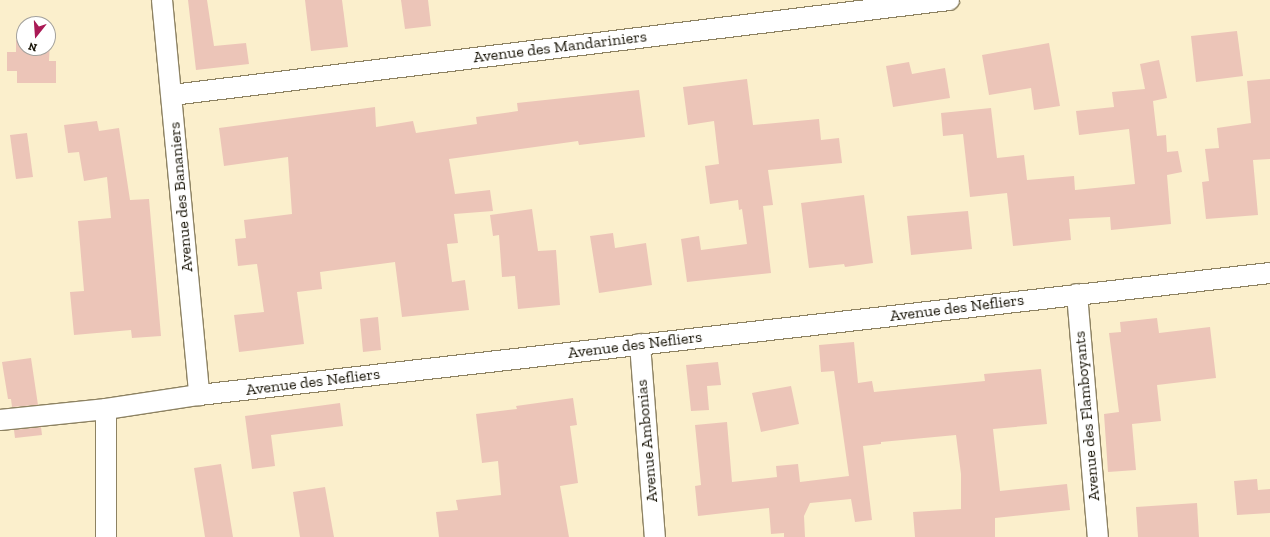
<!DOCTYPE html>
<html>
<head>
<meta charset="utf-8">
<style>
	body { margin:0 }
	#map { position:relative; width:1270px; height:537px; overflow:hidden; background:#fbefcc; font-family:"Zilla Slab",serif }
	div>[style] { position:absolute }
	.building>* { inset:0; background:#ecc5b8 }
	.roads { filter:drop-shadow(1px 0 #8d8262) drop-shadow(-1px 0 #8d8262) drop-shadow(0 1px #8d8262) drop-shadow(0 -1px #8d8262) }
	.street>* { height:20px; margin:-10px; padding:0 10px; transform-origin:10px; border-radius:10px; background:#fff }
	span { translate:-50% -50%; white-space:nowrap; text-align:center; line-height:1.15; -webkit-text-stroke:3px #fff; paint-order:stroke }
	.street-label { font-size:16px; color:#191508 }
	.north { position:absolute; left:16px; top:16px; width:40px; height:40px; box-sizing:border-box; background:#fff; border:1px solid #a3a19c; border-radius:50%; rotate:197deg; font-size:11px; font-weight:700; line-height:16px; text-align:center; color:#191508 }
	.north::after { content:''; display:block; margin:auto; width:14px; height:18px; background:#aa1a56; clip-path:polygon(50% 0,100% 100%,50% 72%,0 100%) }
</style>
</head>
<body>
<div id="map">
	<div class="building">
		<i style="clip-path:polygon(188px 0,207px 0,214px 46px,246px 43px,249px 64px,196px 70px)"></i>
		<i style="clip-path:polygon(305px 0,342px 0,348px 47px,311px 51px)"></i>
		<i style="clip-path:polygon(401px 0,428px 0,431px 26px,405px 29px)"></i>
		<i style="clip-path:polygon(1237px 31px,1243px 76px,1196px 82px,1191px 36px)"></i>
		<i style="clip-path:polygon(16px 40px,24px 40px,24px 48px,48px 48px,48px 40px,50px 40px,49px 61px,56px 61px,56px 83px,17px 83px,17px 71px,7px 71px,7px 52px,16px 52px)"></i>
		<i style="clip-path:polygon(1049px 43px,1060px 106px,1034px 110px,1031px 88px,989px 95px,982px 55px)"></i>
		<i style="clip-path:polygon(1159px 60px,1167px 98px,1153px 101px,1157px 136px,1166px 135px,1167px 152px,1178px 151px,1182px 172px,1167px 175px,1171px 224px,1111px 230px,1110px 217px,1069px 219px,1071px 240px,1013px 246px,1007px 193px,970px 197px,963px 134px,943px 136px,941px 113px,991px 108px,997px 158px,1024px 155px,1027px 180px,1074px 176px,1075px 190px,1135px 184px,1129px 129px,1079px 135px,1076px 111px,1114px 107px,1112px 92px,1145px 89px,1140px 64px)"></i>
		<i style="clip-path:polygon(909px 62px,912px 74px,945px 68px,950px 98px,893px 107px,886px 66px)"></i>
		<i style="clip-path:polygon(747px 79px,753px 125px,819px 119px,821px 140px,839px 138px,842px 163px,768px 170px,773px 205px,763px 206px,771px 273px,687px 282px,681px 239px,699px 236px,701px 250px,747px 244px,742px 209px,739px 210px,738px 200px,710px 204px,705px 166px,719px 164px,714px 121px,688px 125px,683px 87px)"></i>
		<i style="clip-path:polygon(1270px 79px,1270px 159px,1253px 160px,1258px 215px,1206px 219px,1202px 182px,1209px 181px,1205px 149px,1219px 148px,1217px 128px,1251px 123px,1247px 81px)"></i>
		<i style="clip-path:polygon(639px 90px,645px 137px,579px 145px,578px 141px,449px 159px,455px 194px,490px 190px,493px 211px,454px 214px,458px 243px,447px 244px,452px 282px,465px 280px,469px 310px,402px 317px,395px 262px,320px 272px,322px 289px,297px 292px,304px 344px,239px 352px,234px 315px,264px 312px,257px 264px,238px 266px,235px 239px,246px 238px,244px 220px,292px 214px,288px 157px,224px 166px,219px 128px,375px 107px,376px 127px,413px 121px,416px 133px,477px 124px,476px 117px,518px 111px,517px 103px)"></i>
		<i style="clip-path:polygon(97px 121px,99px 131px,119px 128px,130px 200px,149px 199px,161px 336px,132px 338px,131px 330px,74px 335px,70px 292px,84px 291px,78px 221px,111px 218px,107px 177px,84px 181px,79px 152px,68px 153px,64px 125px)"></i>
		<i style="clip-path:polygon(27px 133px,33px 177px,16px 179px,10px 135px)"></i>
		<i style="clip-path:polygon(864px 195px,873px 263px,845px 267px,844px 264px,809px 268px,801px 203px)"></i>
		<i style="clip-path:polygon(532px 209px,538px 251px,556px 250px,560px 305px,518px 309px,515px 276px,502px 277px,499px 235px,493px 236px,490px 215px)"></i>
		<i style="clip-path:polygon(968px 211px,972px 249px,911px 255px,907px 216px)"></i>
		<i style="clip-path:polygon(613px 233px,615px 248px,646px 243px,652px 285px,599px 293px,590px 236px)"></i>
		<i style="clip-path:polygon(378px 317px,381px 350px,363px 352px,360px 319px)"></i>
		<i style="clip-path:polygon(1157px 318px,1159px 333px,1210px 327px,1216px 378px,1157px 385px,1161px 421px,1132px 424px,1136px 470px,1108px 472px,1104px 414px,1119px 412px,1109px 333px,1121px 332px,1120px 322px)"></i>
		<i style="clip-path:polygon(854px 342px,858px 383px,872px 381px,874px 392px,985px 381px,984px 374px,1041px 369px,1047px 424px,993px 429px,1000px 491px,1067px 484px,1070px 510px,995px 518px,995px 537px,915px 537px,913px 512px,961px 509px,961px 474px,956px 435px,881px 442px,881px 444px,863px 446px,872px 520px,855px 522px,851px 499px,810px 503px,804px 516px,805px 537px,784px 537px,784px 533px,771px 534px,769px 508px,698px 516px,695px 486px,701px 485px,695px 425px,727px 422px,732px 482px,777px 477px,776px 466px,798px 464px,800px 482px,849px 476px,834px 371px,821px 372px,819px 345px)"></i>
		<i style="clip-path:polygon(31px 358px,38px 405px,12px 407px,11px 399px,8px 399px,2px 362px)"></i>
		<i style="clip-path:polygon(718px 362px,721px 385px,707px 386px,709px 410px,691px 411px,686px 365px)"></i>
		<i style="clip-path:polygon(791px 386px,799px 424px,761px 432px,752px 393px)"></i>
		<i style="clip-path:polygon(573px 398px,577px 425px,570px 426px,578px 483px,560px 486px,569px 537px,439px 537px,436px 512px,458px 510px,456px 500px,501px 495px,498px 461px,482px 463px,476px 414px,517px 409px,516px 406px)"></i>
		<i style="clip-path:polygon(340px 403px,343px 426px,271px 435px,275px 466px,252px 469px,245px 416px)"></i>
		<i style="clip-path:polygon(41px 427px,42px 435px,15px 438px,14px 430px)"></i>
		<i style="clip-path:polygon(221px 464px,233px 537px,205px 537px,194px 468px)"></i>
		<i style="clip-path:polygon(1257px 479px,1258px 490px,1270px 489px,1270px 513px,1237px 515px,1234px 481px)"></i>
		<i style="clip-path:polygon(325px 487px,334px 537px,300px 537px,293px 492px)"></i>
		<i style="clip-path:polygon(1197px 503px,1199px 537px,1138px 537px,1136px 507px)"></i>
	</div>
	<div class="roads">
		<div class="street">
			<i style="left:162px;top:0;width:397px;rotate:84.6deg"></i>
			<i style="left:172px;top:95px;width:783px;rotate:-6.97deg"></i>
			<i style="left:1077px;top:294px;width:244px;rotate:85.1deg"></i>
			<i style="left:640px;top:344px;width:194px;rotate:85.6deg"></i>
			<i style="left:0;top:420px;width:107px;rotate:-5.9deg"></i>
			<i style="left:106px;top:409px;width:94px;rotate:-8.6deg"></i>
			<i style="left:199px;top:395px;width:1078px;rotate:-6.5deg"></i>
			<i style="left:106px;top:537px;width:128px;rotate:-90deg"></i>
		</div>
	</div>
	<div class="street-label">
		<span style="left:560px;top:47px;rotate:-7deg">Avenue des Mandariniers</span>
		<span style="left:181px;top:197px;rotate:-95deg">Avenue des Bananiers</span>
		<span style="left:957px;top:308px;rotate:-7deg">Avenue des Nefliers</span>
		<span style="left:635px;top:345px;rotate:-7deg">Avenue des Nefliers</span>
		<span style="left:313px;top:382px;rotate:-7deg">Avenue des Nefliers</span>
		<span style="left:1087px;top:416px;rotate:-95deg">Avenue des Flamboyants</span>
		<span style="left:647px;top:441px;rotate:-95deg">Avenue Ambonias</span>
	</div>
	<div class="north">N</div>
</div>
</body>
</html>
